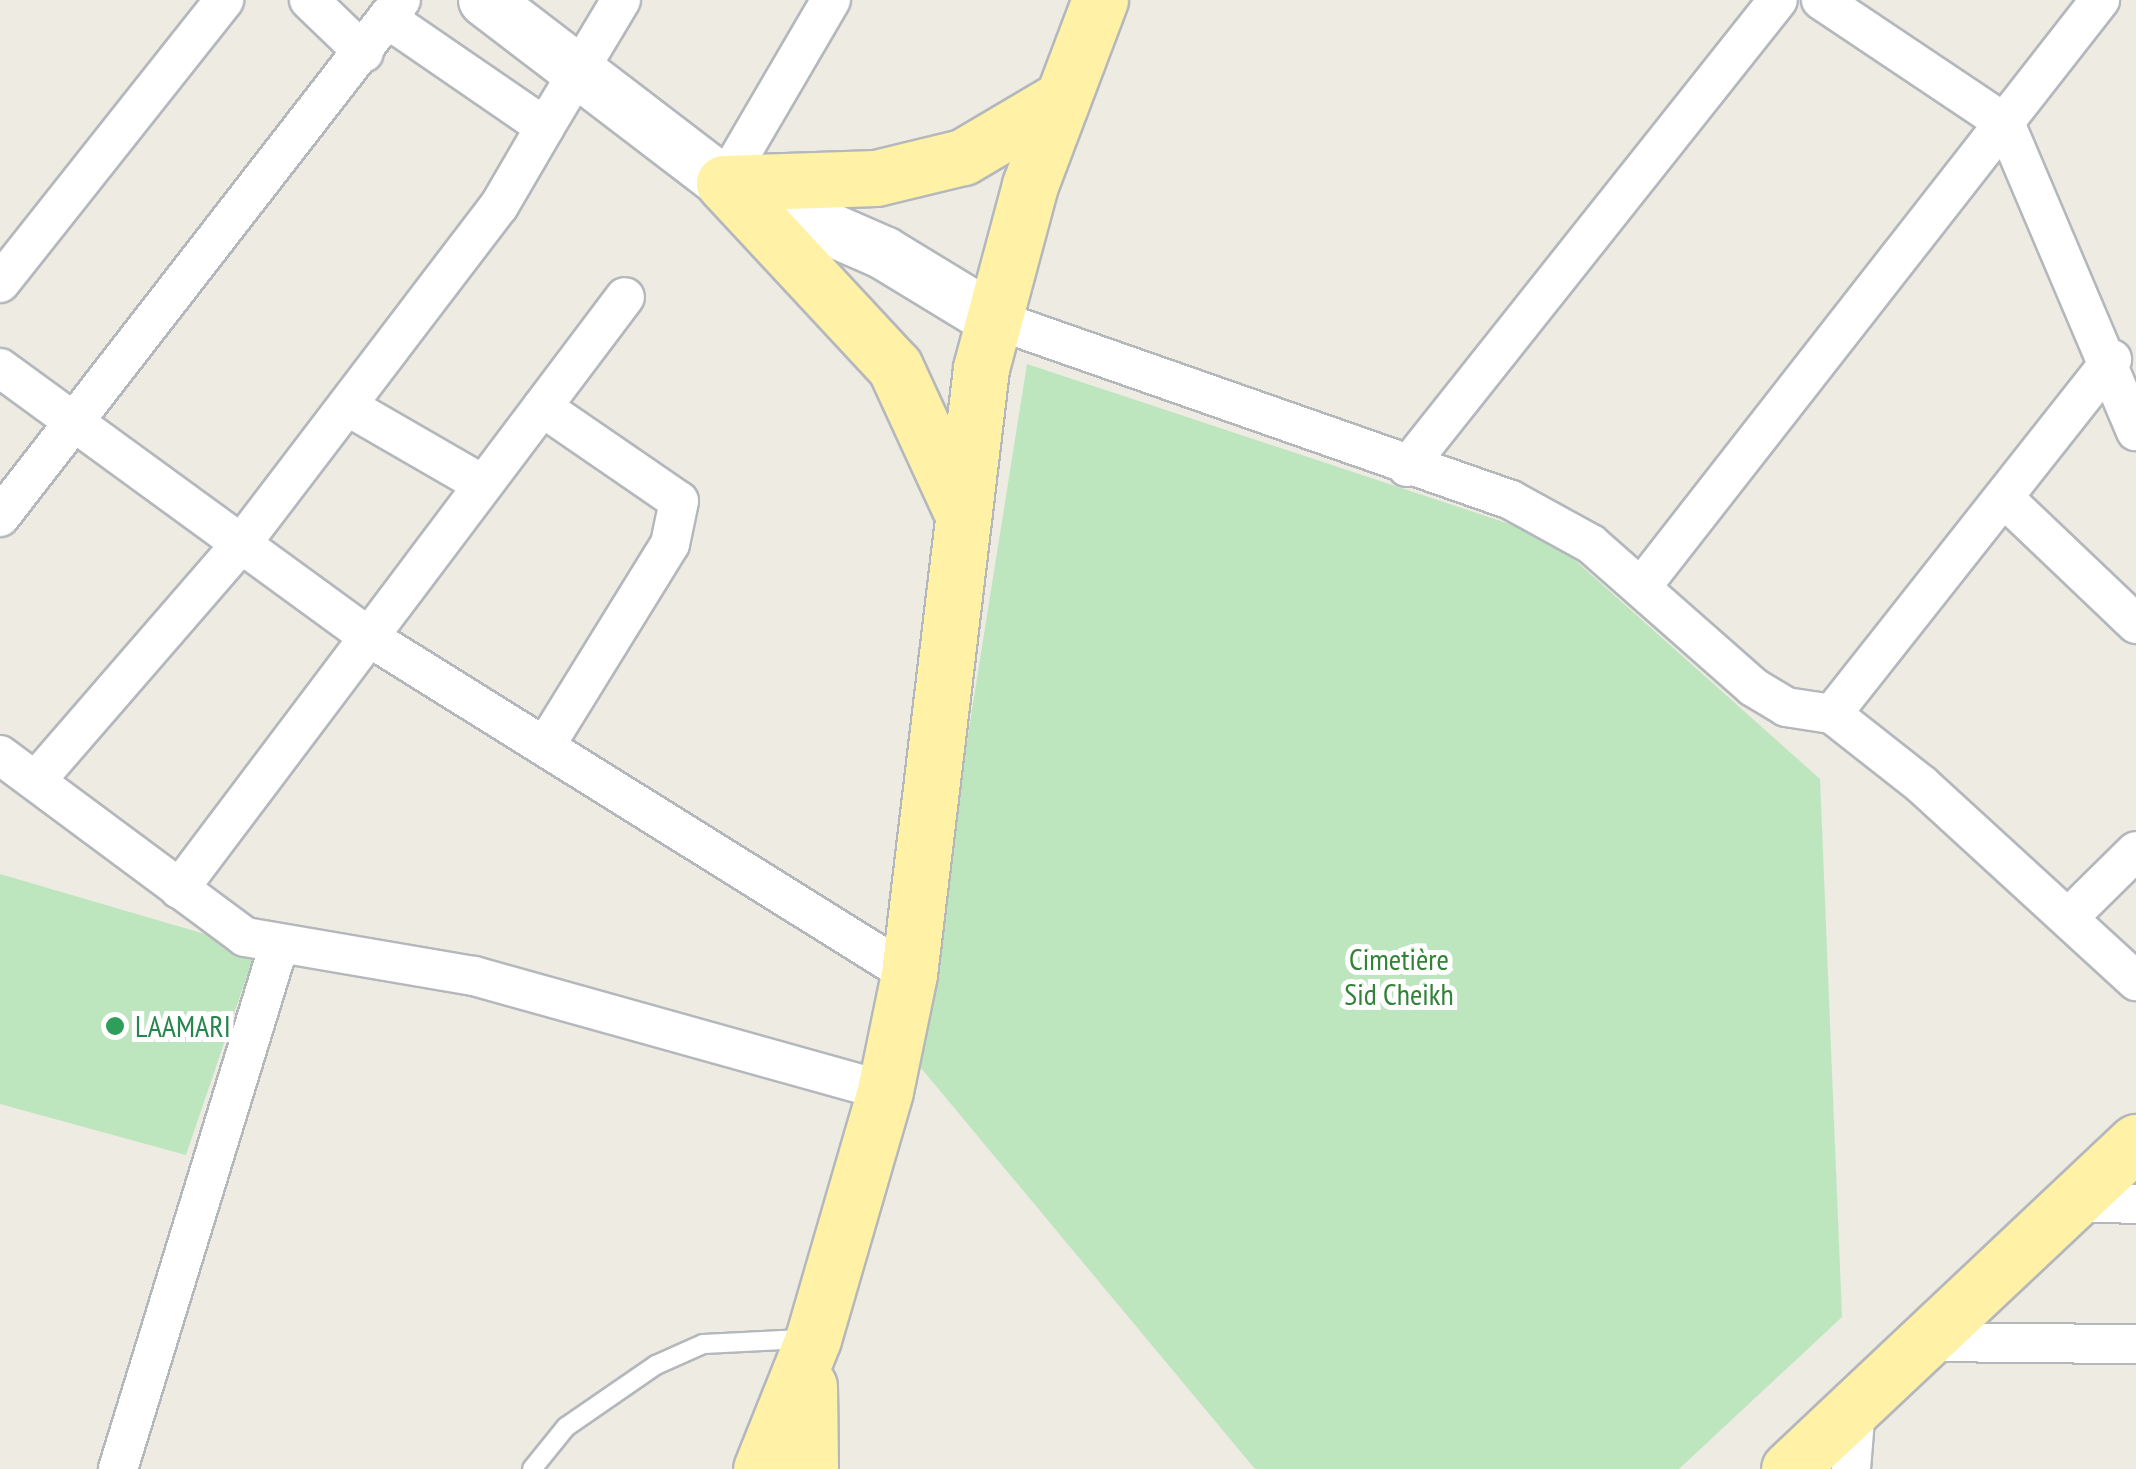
<!DOCTYPE html>
<html>
<head>
<meta charset="utf-8">
<style>
	body { margin:0 }
	#map { position:relative; width:2136px; height:1469px; overflow:hidden; background:#edebe2; font-family:"PT Sans Narrow",sans-serif }
	div>[style] { position:absolute }
	.green>* { inset:0; background:#bde6be }
	.roads { filter:drop-shadow(2px 0 #b4b8bd) drop-shadow(-2px 0 #b4b8bd) drop-shadow(0 2px #b4b8bd) drop-shadow(0 -2px #b4b8bd) }
	.lane>* { height:18px; margin:-9px; padding:0 9px; transform-origin:9px; border-radius:9px; background:#fff }
	.street>* { height:38px; margin:-19px; padding:0 19px; transform-origin:19px; border-radius:19px; background:#fff }
	.secondary>* { height:52px; margin:-26px; padding:0 26px; transform-origin:26px; border-radius:26px; background:#fff }
	.primary>* { height:55px; margin:-27.5px; padding:0 27.5px; transform-origin:27.5px; border-radius:27.5px; background:#fff1a5 }
	.dots>* { width:28px; height:28px; translate:-50% -50%; box-sizing:border-box; border:5px solid #fff; border-radius:50% }
	span { translate:-50% -50%; white-space:nowrap; text-align:center; line-height:1.15; -webkit-text-stroke:10px #fff; paint-order:stroke }
	.park-label { font-size:30px; color:#328237 }
	.leisure-label { font-size:30px; color:#27864d }
	.left { translate:0 -50%; text-align:left }
</style>
</head>
<body>
<div id="map">
	<div class="green">
		<i style="clip-path:polygon(1027px 364px,1549px 537px,1820px 779px,1842px 1317px,1679px 1469px,1255px 1469px,916px 1062px)"></i>
		<i style="clip-path:polygon(0 874px,256px 949px,186px 1155px,0 1104px)"></i>
	</div>
	<div class="roads">
		<div class="lane">
			<i style="left:532px;top:1469px;width:54px;rotate:-51deg"></i>
			<i style="left:566px;top:1427px;width:109px;rotate:-34.6deg"></i>
			<i style="left:656px;top:1365px;width:51px;rotate:-24.1deg"></i>
			<i style="left:703px;top:1344px;width:100px;rotate:-2.9deg"></i>
		</div>
		<div class="street">
			<i style="left:309px;top:0;width:76px;rotate:43.9deg"></i>
			<i style="left:1821px;top:0;width:221px;rotate:33.8deg"></i>
			<i style="left:2005px;top:123px;width:335px;rotate:67deg"></i>
			<i style="left:545px;top:127px;width:148px;rotate:-59.1deg"></i>
			<i style="left:724px;top:183px;width:212px;rotate:-59.7deg"></i>
			<i style="left:0;top:283px;width:361px;rotate:-51.6deg"></i>
			<i style="left:991px;top:318px;width:551px;rotate:19.29deg"></i>
			<i style="left:1511px;top:500px;width:91px;rotate:28.8deg"></i>
			<i style="left:1591px;top:544px;width:216px;rotate:41.4deg"></i>
			<i style="left:1753px;top:687px;width:39px;rotate:31deg"></i>
			<i style="left:1786px;top:707px;width:47px;rotate:8.7deg"></i>
			<i style="left:1832px;top:714px;width:113px;rotate:38.2deg"></i>
			<i style="left:1921px;top:784px;width:292px;rotate:42.5deg"></i>
			<i style="left:0;top:368px;width:460px;rotate:36.1deg"></i>
			<i style="left:372px;top:639px;width:633px;rotate:31.96deg"></i>
			<i style="left:347px;top:406px;width:156px;rotate:30deg"></i>
			<i style="left:542px;top:407px;width:166px;rotate:34.5deg"></i>
			<i style="left:679px;top:501px;width:44px;rotate:101.8deg"></i>
			<i style="left:670px;top:544px;width:236px;rotate:121.7deg"></i>
			<i style="left:1407px;top:467px;width:596px;rotate:-51.54deg"></i>
			<i style="left:2006px;top:500px;width:180px;rotate:43.6deg"></i>
			<i style="left:0;top:517px;width:654px;rotate:-52.2deg"></i>
			<i style="left:1642px;top:586px;width:744px;rotate:-51.99deg"></i>
			<i style="left:1832px;top:714px;width:452px;rotate:-51.7deg"></i>
			<i style="left:0;top:755px;width:305px;rotate:36.6deg"></i>
			<i style="left:245px;top:937px;width:232px;rotate:9.7deg"></i>
			<i style="left:474px;top:976px;width:427px;rotate:15.6deg"></i>
			<i style="left:39px;top:777px;width:310px;rotate:-49.1deg"></i>
			<i style="left:242px;top:543px;width:424px;rotate:-52.7deg"></i>
			<i style="left:499px;top:206px;width:91px;rotate:-59.8deg"></i>
			<i style="left:545px;top:127px;width:191px;rotate:-145.5deg"></i>
			<i style="left:179px;top:889px;width:741px;rotate:-53.01deg"></i>
			<i style="left:2068px;top:918px;width:95px;rotate:-44.6deg"></i>
			<i style="left:2073px;top:1202px;width:63px;rotate:1.8deg"></i>
			<i style="left:1930px;top:1342px;width:206px;rotate:0.6deg"></i>
			<i style="left:118px;top:1469px;width:548px;rotate:-72.92deg"></i>
			<i style="left:1851px;top:1469px;width:62px;rotate:-85.4deg"></i>
		</div>
		<div class="secondary">
			<i style="left:485px;top:0;width:301px;rotate:37.4deg"></i>
			<i style="left:724px;top:183px;width:175px;rotate:23.6deg"></i>
			<i style="left:884px;top:253px;width:125px;rotate:31.3deg"></i>
		</div>
		<div class="primary">
			<i style="left:724px;top:183px;width:251px;rotate:47.1deg"></i>
			<i style="left:895px;top:367px;width:153px;rotate:65.3deg"></i>
			<i style="left:724px;top:183px;width:152px;rotate:-1.9deg"></i>
			<i style="left:876px;top:178px;width:89px;rotate:-13.6deg"></i>
			<i style="left:963px;top:157px;width:114px;rotate:-30.6deg"></i>
			<i style="left:809px;top:1386px;width:83px;rotate:89.3deg"></i>
			<i style="left:761px;top:1469px;width:140px;rotate:-68.2deg"></i>
			<i style="left:813px;top:1339px;width:258px;rotate:-73.8deg"></i>
			<i style="left:885px;top:1091px;width:119px;rotate:-78.4deg"></i>
			<i style="left:909px;top:974px;width:610px;rotate:-83.22deg"></i>
			<i style="left:981px;top:368px;width:189px;rotate:-75deg"></i>
			<i style="left:1030px;top:185px;width:198px;rotate:-69.3deg"></i>
			<i style="left:1789px;top:1469px;width:477px;rotate:-43.3deg"></i>
		</div>
	</div>
	<div class="dots">
		<i style="left:115px;top:1026px;background:#2e9e5b"></i>
	</div>
	<div class="park-label">
		<span style="left:1399px;top:976px">Cimetière<br>Sid Cheikh</span>
	</div>
	<div class="leisure-label">
		<span class="left" style="left:135px;top:1026px">LAAMARI</span>
	</div>
</div>
</body>
</html>
